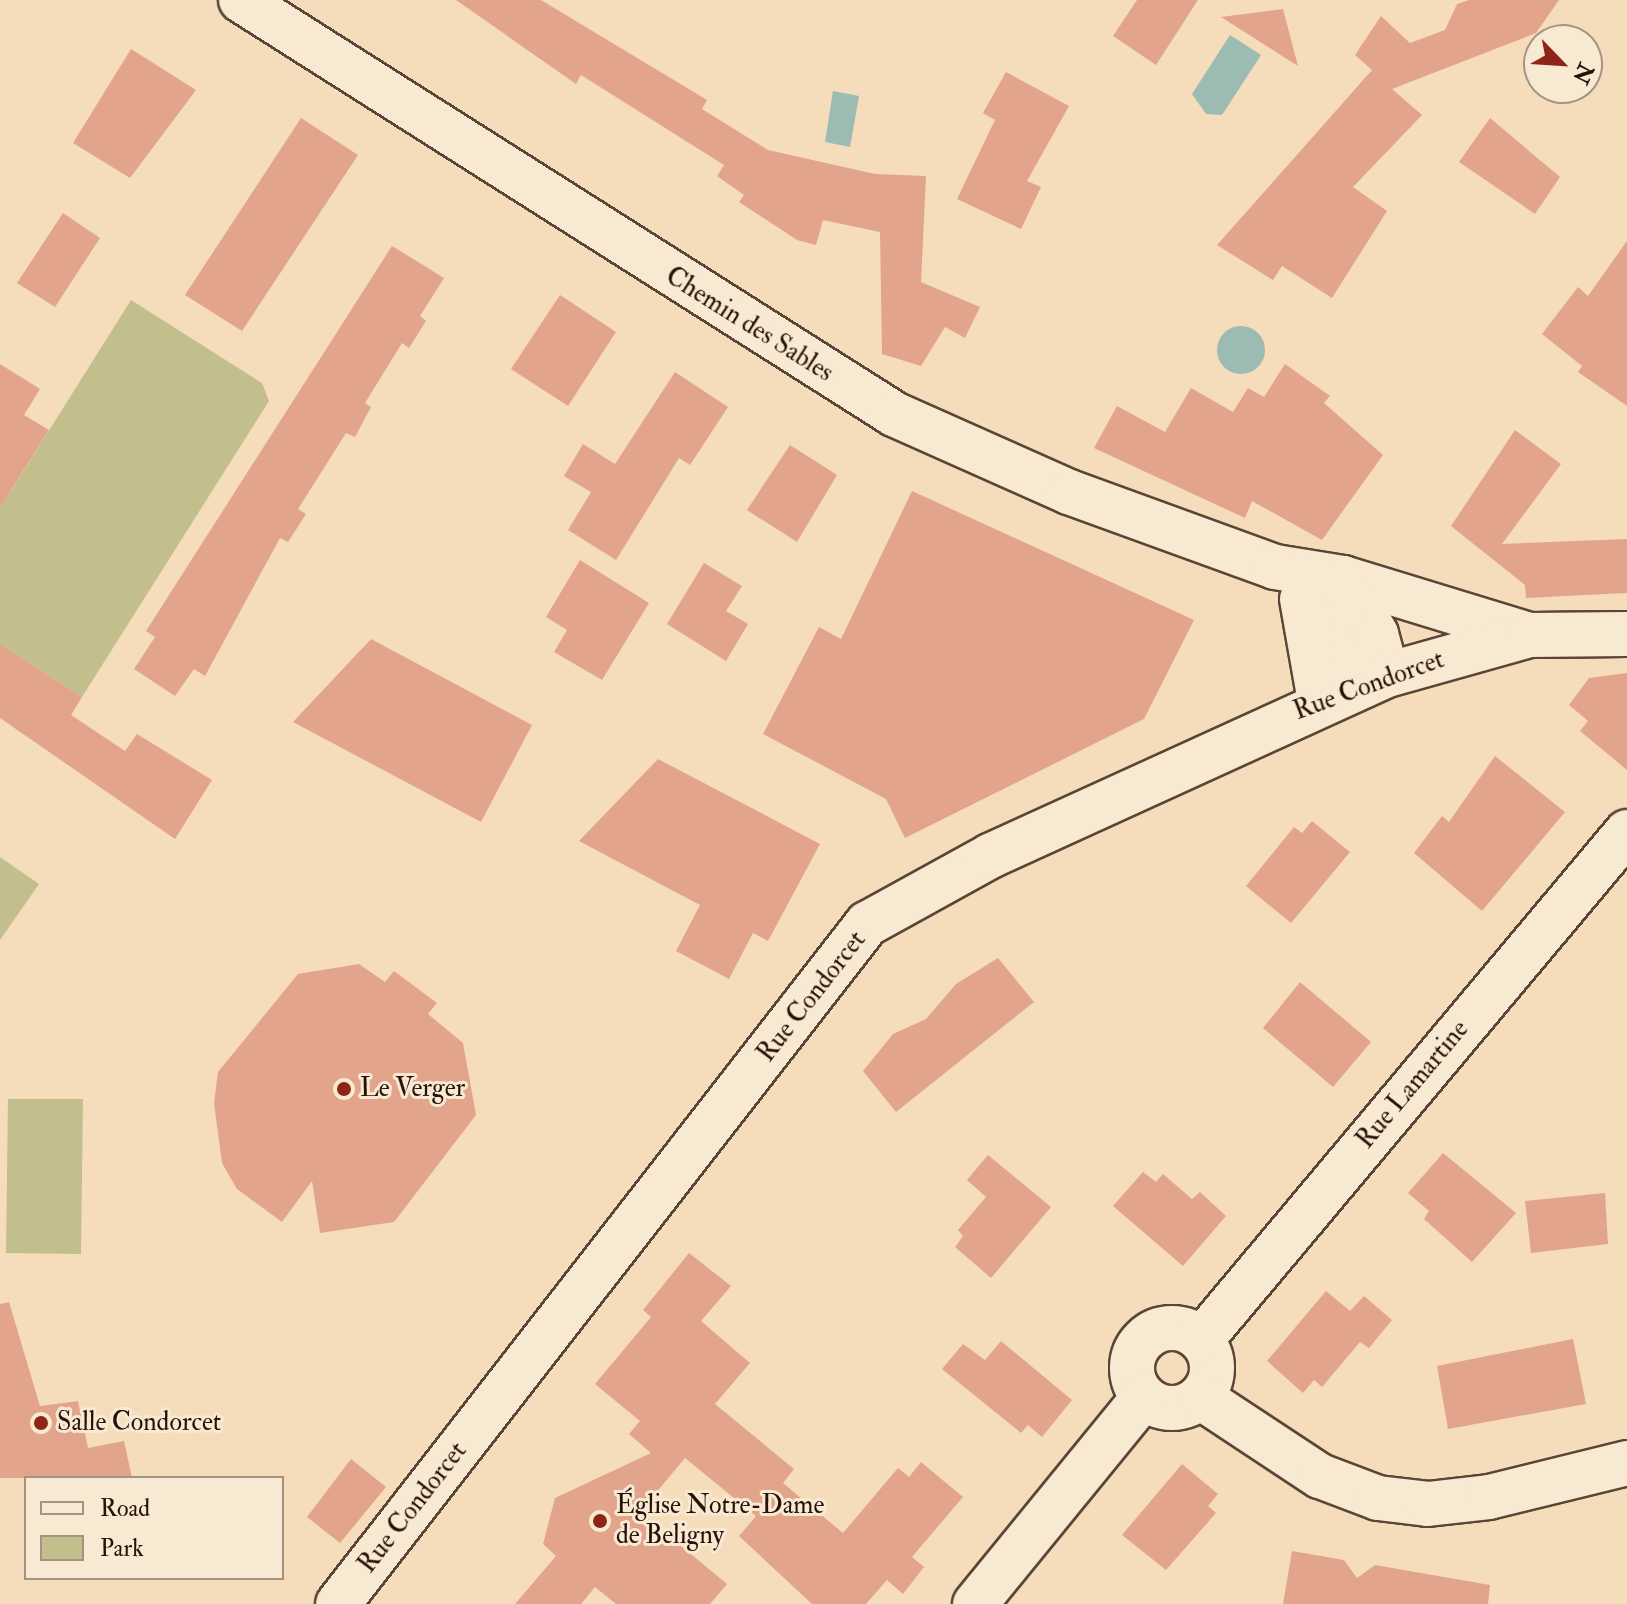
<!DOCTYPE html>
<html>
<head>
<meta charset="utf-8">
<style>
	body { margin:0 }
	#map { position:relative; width:1627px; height:1604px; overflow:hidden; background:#f5ddbb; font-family:"IM FELL Double Pica",serif }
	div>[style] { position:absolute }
	.green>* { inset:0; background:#c2bf8c }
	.water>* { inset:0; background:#9cbbb3 }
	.round { border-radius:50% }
	.building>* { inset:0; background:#e2a48b }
	.roads { filter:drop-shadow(2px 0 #5a4536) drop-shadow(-2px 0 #5a4536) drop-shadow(0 2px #5a4536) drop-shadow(0 -2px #5a4536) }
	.minor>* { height:44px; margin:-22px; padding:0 22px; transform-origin:22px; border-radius:22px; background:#f8e9d3 }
	.minor>.ring { margin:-22px; padding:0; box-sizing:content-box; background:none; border:44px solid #f8e9d3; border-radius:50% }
	.dots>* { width:22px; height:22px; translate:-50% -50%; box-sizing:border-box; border:4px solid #f8e9d3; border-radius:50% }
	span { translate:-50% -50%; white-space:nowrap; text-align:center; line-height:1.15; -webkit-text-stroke:6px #f8e9d3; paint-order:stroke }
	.street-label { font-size:26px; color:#271209 }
	.poi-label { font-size:26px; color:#271209 }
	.left { translate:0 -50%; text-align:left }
	.legend { position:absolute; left:24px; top:1476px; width:260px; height:104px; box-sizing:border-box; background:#f8e9d3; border:2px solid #a49382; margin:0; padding:10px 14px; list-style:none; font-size:24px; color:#271209 }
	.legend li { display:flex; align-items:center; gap:16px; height:40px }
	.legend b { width:40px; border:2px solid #a49382 }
	.north { position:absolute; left:1523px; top:24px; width:80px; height:80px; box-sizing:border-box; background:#f8e9d3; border:2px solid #a49382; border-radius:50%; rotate:115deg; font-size:22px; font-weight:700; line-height:32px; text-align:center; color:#271209 }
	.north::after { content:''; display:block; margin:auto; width:28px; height:36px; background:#8f2418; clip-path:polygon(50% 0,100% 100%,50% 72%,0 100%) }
</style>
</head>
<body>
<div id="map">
	<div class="green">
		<i style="clip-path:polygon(131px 300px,262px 383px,269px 401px,82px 697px,0 644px,0 484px,11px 491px)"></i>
		<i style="clip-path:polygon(0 857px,39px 884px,0 940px)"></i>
		<i style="clip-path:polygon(8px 1099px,83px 1099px,81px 1254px,6px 1253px)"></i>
	</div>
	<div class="water">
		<i style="clip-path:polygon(1230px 35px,1261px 55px,1222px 115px,1206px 114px,1192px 94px)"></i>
		<i style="clip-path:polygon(833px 91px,859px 96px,850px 147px,825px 142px)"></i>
		<i class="round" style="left:1217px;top:326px;width:48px;height:48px"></i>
	</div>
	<div class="building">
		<i style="clip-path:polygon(456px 0,541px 0,707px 100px,702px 109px,768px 150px,875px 174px,926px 176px,921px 282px,980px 307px,965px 338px,945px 327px,921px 366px,882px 354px,880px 232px,823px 220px,816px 245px,797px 240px,739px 202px,744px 195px,717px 176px,724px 165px,581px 75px,576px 84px)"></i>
		<i style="clip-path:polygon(1137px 0,1198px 0,1156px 65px,1113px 36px)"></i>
		<i style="clip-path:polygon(1469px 0,1559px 0,1536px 33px,1392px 89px,1422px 115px,1353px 187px,1387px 211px,1332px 298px,1282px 266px,1273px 280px,1217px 245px,1372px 70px,1355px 55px,1381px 16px,1410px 43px,1445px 30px,1457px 4px)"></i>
		<i style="clip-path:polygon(1283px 9px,1298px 66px,1221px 17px)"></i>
		<i style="clip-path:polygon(131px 49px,196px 90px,130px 178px,73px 143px)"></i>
		<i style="clip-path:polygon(1006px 72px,1069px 106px,1027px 181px,1041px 187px,1021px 229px,957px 199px,995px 120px,983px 113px)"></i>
		<i style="clip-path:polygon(301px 118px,358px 155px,242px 331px,185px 295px)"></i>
		<i style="clip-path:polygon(1490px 118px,1560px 177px,1535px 214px,1459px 162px)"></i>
		<i style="clip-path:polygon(63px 213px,100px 238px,55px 307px,17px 283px)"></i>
		<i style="clip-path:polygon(1627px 241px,1627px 406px,1578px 372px,1582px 366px,1542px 334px,1578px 287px,1588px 296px)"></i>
		<i style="clip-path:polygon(392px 246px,444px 278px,420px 316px,426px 321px,409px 348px,402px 343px,365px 403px,371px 407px,355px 437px,346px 433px,298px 509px,306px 514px,288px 542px,280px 538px,205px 676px,194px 669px,175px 696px,134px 669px,155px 637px,146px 631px)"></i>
		<i style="clip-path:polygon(560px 295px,616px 332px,568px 406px,511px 369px)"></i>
		<i style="clip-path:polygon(0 364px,40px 389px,24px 415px,49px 430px,0 508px)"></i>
		<i style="clip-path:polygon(1285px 364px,1330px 396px,1324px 403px,1383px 455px,1322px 540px,1252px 501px,1245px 518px,1094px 448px,1117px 406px,1165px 432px,1191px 388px,1233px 412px,1248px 388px,1264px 397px)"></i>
		<i style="clip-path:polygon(675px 372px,728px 407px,690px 465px,679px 458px,616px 560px,568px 530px,591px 492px,564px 476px,583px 444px,615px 464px)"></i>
		<i style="clip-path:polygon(1515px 430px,1561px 464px,1502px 544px,1627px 539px,1627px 593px,1526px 598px,1525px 585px,1451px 526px)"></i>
		<i style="clip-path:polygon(790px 445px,837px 475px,797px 542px,747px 510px)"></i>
		<i style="clip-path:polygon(912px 491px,1194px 620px,1144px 719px,905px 838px,886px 799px,763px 734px,819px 627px,841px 639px)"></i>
		<i style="clip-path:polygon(580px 560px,649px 603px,602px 680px,554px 652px,567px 630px,546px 617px)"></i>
		<i style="clip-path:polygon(704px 563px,742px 586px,726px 611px,748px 624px,726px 661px,667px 624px)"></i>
		<i style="clip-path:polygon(371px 639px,532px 725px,481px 822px,293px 722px)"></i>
		<i style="clip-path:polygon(0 644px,82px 697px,71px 715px,125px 751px,137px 734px,212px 780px,175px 839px,0 718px)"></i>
		<i style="clip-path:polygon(1627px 673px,1627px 770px,1580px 731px,1588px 721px,1569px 705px,1589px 678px)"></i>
		<i style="clip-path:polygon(1495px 756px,1565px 812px,1482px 911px,1414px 853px,1442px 816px,1449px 822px)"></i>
		<i style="clip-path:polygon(658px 759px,820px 844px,768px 941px,753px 933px,729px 979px,676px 951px,700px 905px,579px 841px)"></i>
		<i style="clip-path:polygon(1312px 821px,1350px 852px,1291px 923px,1246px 886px,1294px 827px,1302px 833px)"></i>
		<i style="clip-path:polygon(998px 958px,1034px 1002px,896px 1112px,863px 1071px,893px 1034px,926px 1019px,956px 984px)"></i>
		<i style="clip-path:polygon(359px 964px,385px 982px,394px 971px,437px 1003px,428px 1014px,463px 1043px,476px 1115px,394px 1222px,320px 1233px,312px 1181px,282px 1222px,237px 1189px,222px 1163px,214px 1103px,218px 1072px,298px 974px)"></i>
		<i style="clip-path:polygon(1300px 982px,1371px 1042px,1333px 1087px,1263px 1028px)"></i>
		<i style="clip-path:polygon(1443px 1153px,1516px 1213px,1472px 1262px,1424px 1219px,1429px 1211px,1408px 1193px)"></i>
		<i style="clip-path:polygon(988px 1155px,1051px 1207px,991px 1278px,955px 1247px,963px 1236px,958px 1230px,986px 1197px,967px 1180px)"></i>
		<i style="clip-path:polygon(1143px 1172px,1156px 1182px,1163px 1174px,1192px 1199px,1200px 1192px,1226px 1216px,1183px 1266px,1113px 1206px)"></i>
		<i style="clip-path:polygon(1605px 1193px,1608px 1244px,1531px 1253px,1525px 1201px)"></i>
		<i style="clip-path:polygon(689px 1253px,731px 1286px,701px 1321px,750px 1363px,715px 1404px,794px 1469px,783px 1483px,843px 1533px,898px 1468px,909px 1477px,921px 1462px,963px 1497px,912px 1557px,924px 1567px,903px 1594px,887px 1580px,866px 1604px,812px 1604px,739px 1536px,756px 1516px,685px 1458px,640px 1512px,727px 1584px,710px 1604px,616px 1604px,595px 1587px,581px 1604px,515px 1604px,556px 1556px,543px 1544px,555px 1498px,651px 1453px,629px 1434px,640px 1421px,595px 1384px,651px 1317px,643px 1310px)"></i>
		<i style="clip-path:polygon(1326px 1291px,1350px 1311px,1364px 1296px,1392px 1320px,1369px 1348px,1360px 1342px,1322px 1387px,1314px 1380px,1303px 1393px,1267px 1361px)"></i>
		<i style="clip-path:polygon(9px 1302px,40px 1406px,78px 1401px,88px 1448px,124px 1441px,132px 1478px,0 1478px,0 1304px)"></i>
		<i style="clip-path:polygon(1573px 1339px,1586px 1404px,1448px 1429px,1437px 1366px)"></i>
		<i style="clip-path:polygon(1001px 1341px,1072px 1400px,1042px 1437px,1028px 1425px,1021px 1433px,942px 1369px,963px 1344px,985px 1360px)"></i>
		<i style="clip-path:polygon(351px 1459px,386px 1487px,340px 1543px,307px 1517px)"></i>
		<i style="clip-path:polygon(1182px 1464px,1218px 1494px,1208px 1506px,1216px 1513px,1166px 1570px,1122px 1535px)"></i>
		<i style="clip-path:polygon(1292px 1551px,1344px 1560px,1357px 1578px,1375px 1565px,1490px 1585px,1488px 1604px,1283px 1604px)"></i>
	</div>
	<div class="roads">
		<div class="minor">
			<i style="left:241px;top:0;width:773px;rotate:32.37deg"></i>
			<i style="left:894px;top:414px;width:192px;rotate:24deg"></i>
			<i style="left:1069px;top:492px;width:219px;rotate:20deg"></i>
			<i style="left:1275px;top:567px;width:69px;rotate:9.2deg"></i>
			<i style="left:1343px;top:578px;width:195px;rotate:17deg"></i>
			<i style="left:1297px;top:574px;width:65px;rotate:51.2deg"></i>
			<i style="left:1338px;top:625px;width:66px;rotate:76deg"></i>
			<i style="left:1343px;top:578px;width:65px;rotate:59.5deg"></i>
			<i style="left:1376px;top:634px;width:42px;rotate:75deg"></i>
			<i style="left:1302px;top:599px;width:104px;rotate:80deg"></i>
			<i class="ring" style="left:1132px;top:1328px;width:36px;height:36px"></i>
			<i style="left:1201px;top:1340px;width:663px;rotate:-50.02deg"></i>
			<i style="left:1200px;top:1397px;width:144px;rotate:33.4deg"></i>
			<i style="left:1320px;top:1476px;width:62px;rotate:20.8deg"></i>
			<i style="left:1378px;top:1498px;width:50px;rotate:6.8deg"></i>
			<i style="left:1428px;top:1504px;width:61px;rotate:-6.5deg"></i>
			<i style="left:1489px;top:1497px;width:142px;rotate:-13.8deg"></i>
			<i style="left:338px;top:1604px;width:862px;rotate:-52.12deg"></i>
			<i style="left:867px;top:924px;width:141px;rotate:-28.9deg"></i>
			<i style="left:990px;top:856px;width:436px;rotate:-24.5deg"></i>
			<i style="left:1387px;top:675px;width:148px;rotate:-15.7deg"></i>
			<i style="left:1529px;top:635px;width:98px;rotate:-0.6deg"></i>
			<i style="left:975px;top:1604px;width:266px;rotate:-50.8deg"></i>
		</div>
	</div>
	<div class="dots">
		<i style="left:344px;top:1089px;background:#8f2418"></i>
		<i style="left:41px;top:1423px;background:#8f2418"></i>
		<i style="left:600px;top:1521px;background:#8f2418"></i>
	</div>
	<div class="street-label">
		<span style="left:749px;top:325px;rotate:32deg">Chemin des Sables</span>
		<span style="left:1369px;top:686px;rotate:-20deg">Rue Condorcet</span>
		<span style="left:812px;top:997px;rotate:-52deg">Rue Condorcet</span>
		<span style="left:1413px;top:1085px;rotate:-50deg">Rue Lamartine</span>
		<span style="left:413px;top:1508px;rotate:-52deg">Rue Condorcet</span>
	</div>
	<div class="poi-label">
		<span class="left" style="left:360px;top:1089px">Le Verger</span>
		<span class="left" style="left:57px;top:1423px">Salle Condorcet</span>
		<span class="left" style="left:616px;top:1521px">Église Notre-Dame<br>de Beligny</span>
	</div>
	<ul class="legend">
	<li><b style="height:10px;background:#f8e9d3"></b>Road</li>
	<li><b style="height:22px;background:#c2bf8c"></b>Park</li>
	</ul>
	<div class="north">N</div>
</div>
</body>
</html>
